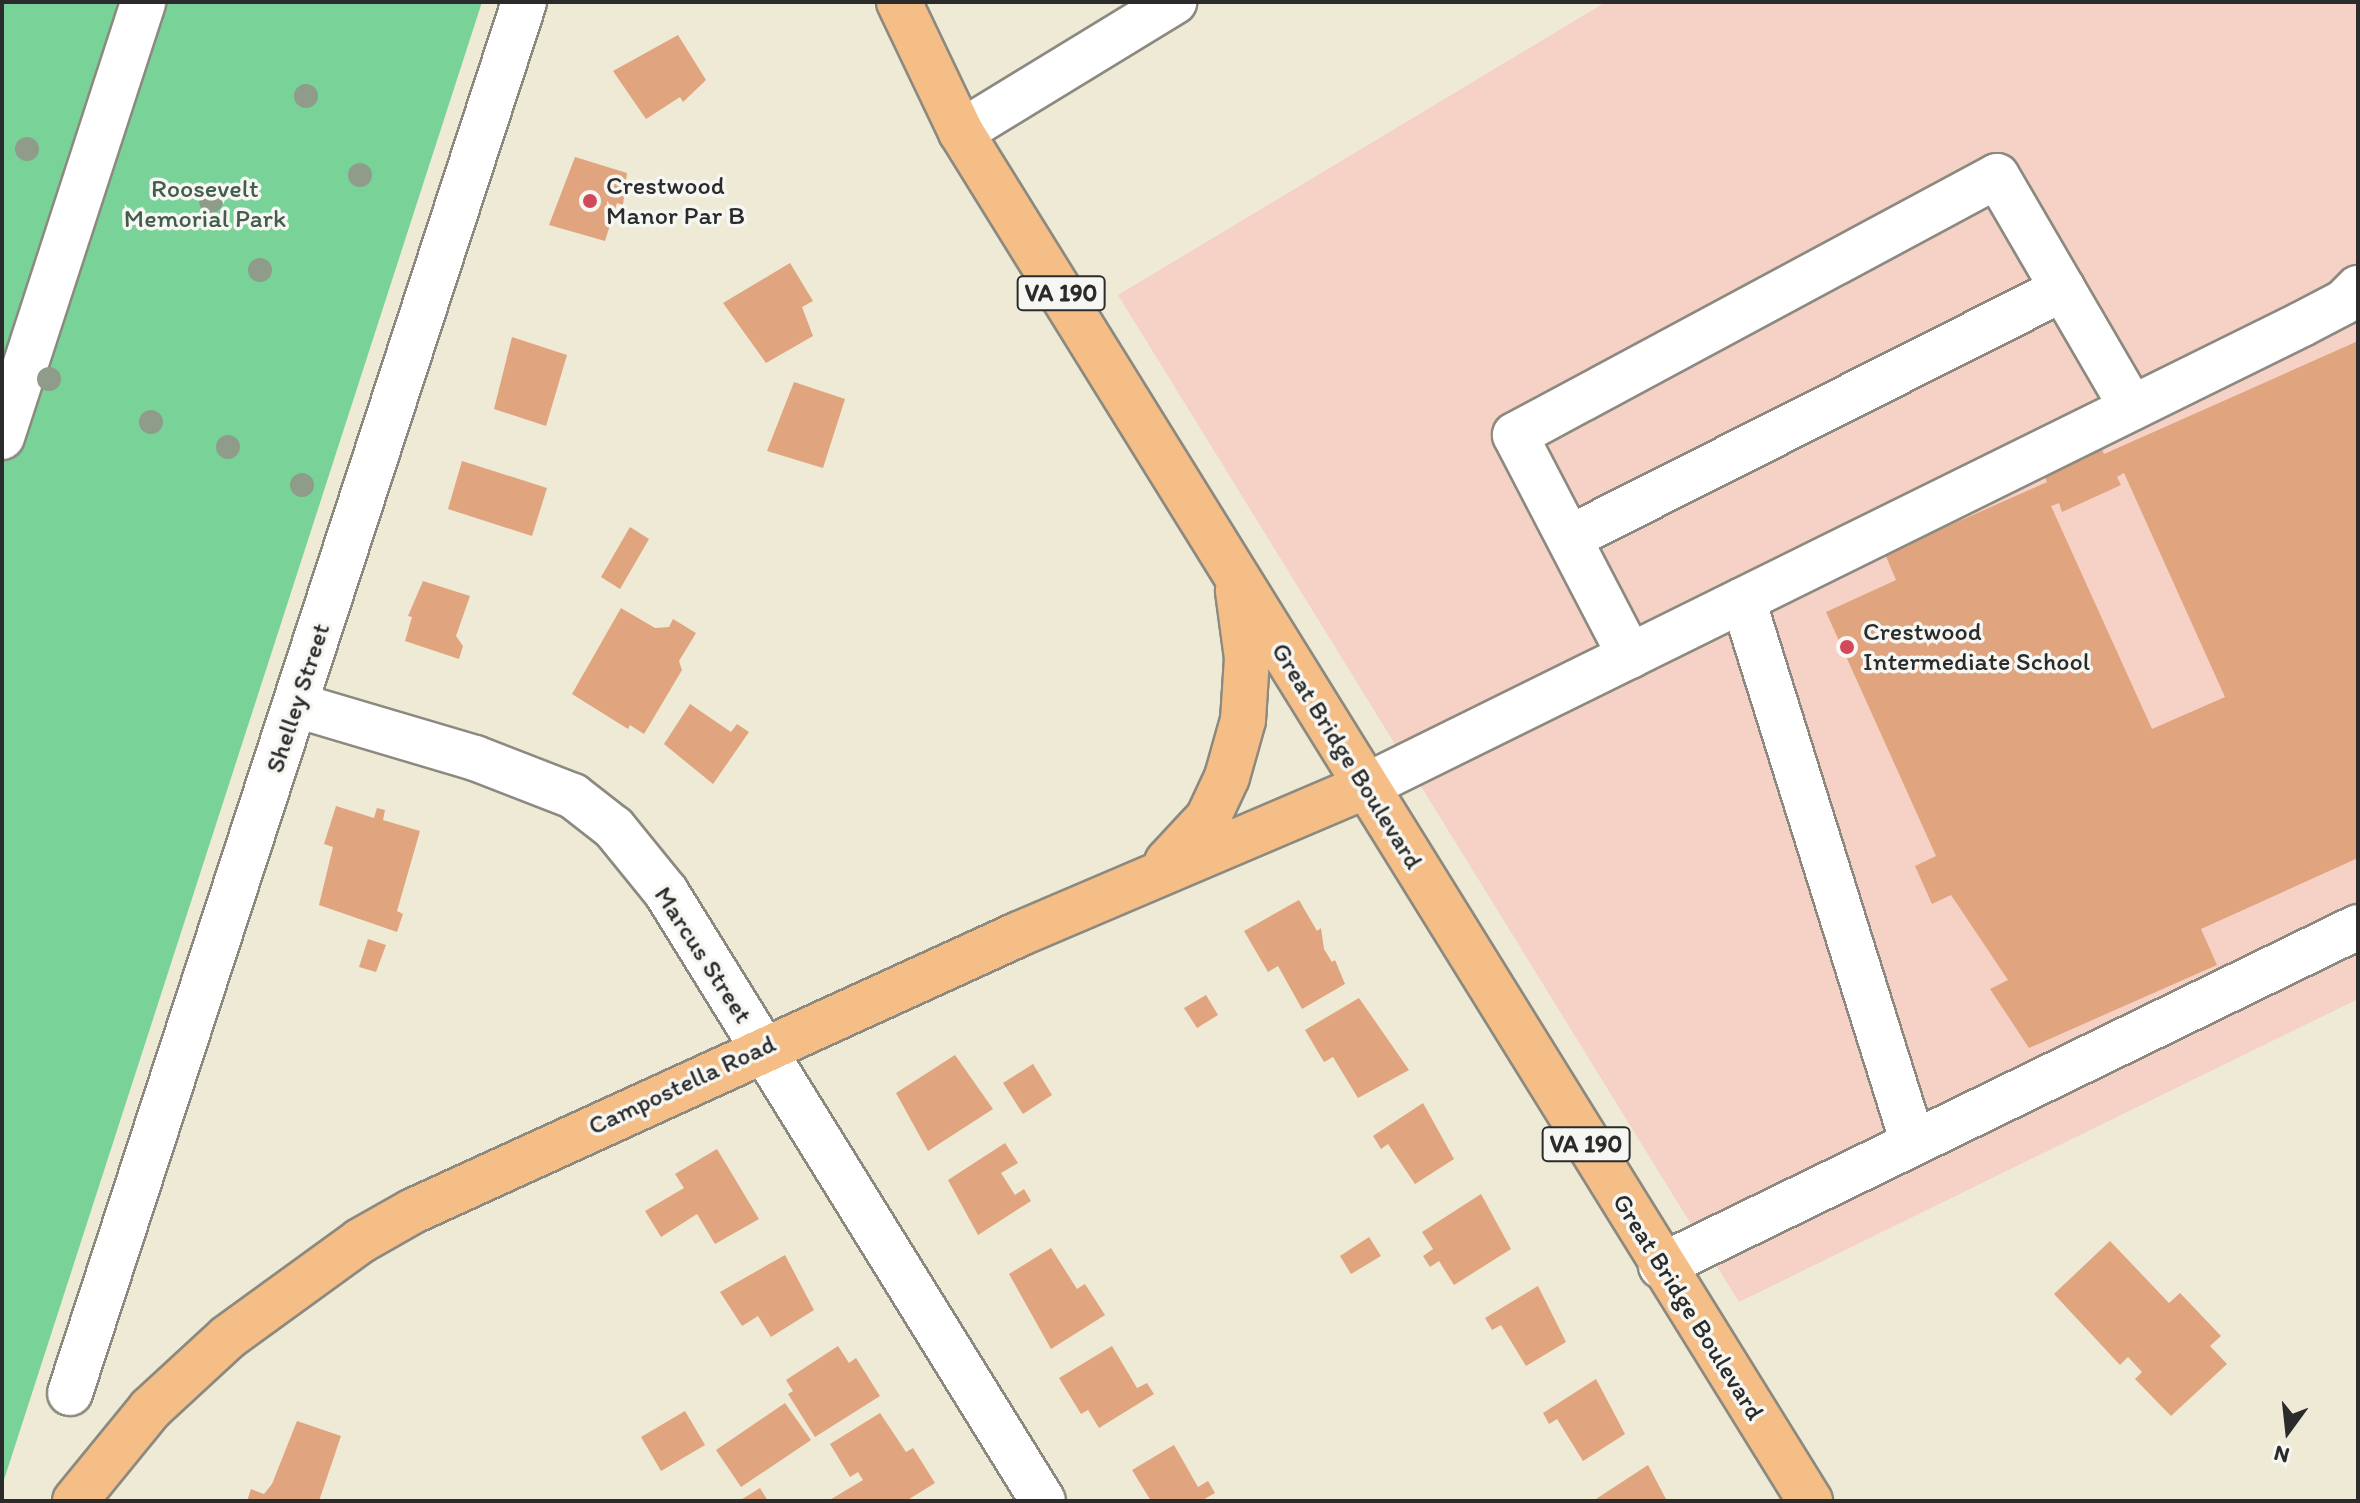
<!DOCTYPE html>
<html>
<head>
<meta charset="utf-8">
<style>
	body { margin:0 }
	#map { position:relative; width:2360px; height:1503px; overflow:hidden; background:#eeead5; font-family:Itim,sans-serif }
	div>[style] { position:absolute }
	.built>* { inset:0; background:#f6d1c5 }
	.green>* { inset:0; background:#79d399 }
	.building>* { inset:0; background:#e0a47f }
	.roads { filter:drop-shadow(2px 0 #8c8a80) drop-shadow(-2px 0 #8c8a80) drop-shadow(0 2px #8c8a80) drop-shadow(0 -2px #8c8a80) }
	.minor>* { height:44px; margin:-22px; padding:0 22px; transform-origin:22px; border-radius:22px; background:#fff }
	.major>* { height:44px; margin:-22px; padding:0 22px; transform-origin:22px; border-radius:22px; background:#f6be87 }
	.trees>* { width:24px; height:24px; margin:-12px; border-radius:50%; background:#8f9c8a }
	.dots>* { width:22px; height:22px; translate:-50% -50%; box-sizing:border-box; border:4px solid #f6f6f2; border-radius:50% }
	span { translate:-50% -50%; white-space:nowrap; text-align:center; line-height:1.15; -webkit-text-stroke:7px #f6f6f2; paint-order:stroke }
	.shield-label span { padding:2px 6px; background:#f6f6f2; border:2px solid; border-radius:6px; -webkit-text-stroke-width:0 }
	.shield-label { font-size:24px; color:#2b2b2b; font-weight:700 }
	.poi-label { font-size:26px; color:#2b2b2b }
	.left { translate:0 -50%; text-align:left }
	.park-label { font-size:26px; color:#425d4c }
	.street-label { font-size:26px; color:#2b2b2b }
	.frame { position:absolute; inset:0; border:4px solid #2b2b2b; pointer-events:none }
	.north { position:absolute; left:2248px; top:1391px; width:80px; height:80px; -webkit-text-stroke:6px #f6f6f2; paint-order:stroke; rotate:195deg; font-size:22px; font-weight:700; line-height:32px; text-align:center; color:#2b2b2b }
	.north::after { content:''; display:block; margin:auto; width:28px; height:36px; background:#2b2b2b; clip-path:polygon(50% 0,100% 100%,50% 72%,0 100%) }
</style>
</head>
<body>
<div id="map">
	<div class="built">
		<i style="clip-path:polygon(1606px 2px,2358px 2px,2358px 999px,1739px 1302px,1118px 295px)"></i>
	</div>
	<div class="green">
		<i style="clip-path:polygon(2px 2px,482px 2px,2px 1486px)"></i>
	</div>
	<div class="building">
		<i style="clip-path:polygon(678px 35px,706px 80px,683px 102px,680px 97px,646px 119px,613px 71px)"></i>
		<i style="clip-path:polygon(575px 157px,627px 173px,623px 205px,617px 203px,605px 241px,549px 225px)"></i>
		<i style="clip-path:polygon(790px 263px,813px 301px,802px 307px,813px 336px,766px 363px,723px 303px)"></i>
		<i style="clip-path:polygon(512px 337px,567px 355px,546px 426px,494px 409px)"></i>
		<i style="clip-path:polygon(evenodd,2358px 341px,2358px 858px,2201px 929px,2217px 965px,2029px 1048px,1990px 989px,2008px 980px,1951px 895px,1932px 904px,1915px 866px,1936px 856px,1826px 612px,1896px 580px,1885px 554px,2047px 482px,2043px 473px,2101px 447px,2104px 454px,2358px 341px,2124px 473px,2225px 697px,2152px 729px,2051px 506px,2059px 503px,2062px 512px,2121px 485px,2117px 477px,2124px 473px)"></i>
		<i style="clip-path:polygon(794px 382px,845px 399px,823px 468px,767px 451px)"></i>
		<i style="clip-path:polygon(462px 461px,547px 488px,532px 536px,448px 509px)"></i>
		<i style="clip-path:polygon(630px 527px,649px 539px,620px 589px,601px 577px)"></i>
		<i style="clip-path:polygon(423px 581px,470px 596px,456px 636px,463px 646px,459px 659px,405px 641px,412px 617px,408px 616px)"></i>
		<i style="clip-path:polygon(621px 608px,655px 628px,669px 627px,673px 619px,696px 633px,679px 661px,682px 670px,644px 734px,630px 725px,628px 729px,572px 694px)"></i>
		<i style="clip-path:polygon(690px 704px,731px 732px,737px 724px,749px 732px,713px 784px,664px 744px)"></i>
		<i style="clip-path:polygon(336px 806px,374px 818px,377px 808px,385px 810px,383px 820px,420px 831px,397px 911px,403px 914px,397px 932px,319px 905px,333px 847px,324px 844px)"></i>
		<i style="clip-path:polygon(1299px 900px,1317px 931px,1321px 928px,1324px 949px,1332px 962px,1335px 960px,1345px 984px,1302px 1009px,1278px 966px,1268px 972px,1244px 931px)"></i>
		<i style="clip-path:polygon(368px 939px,386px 945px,376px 972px,359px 967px)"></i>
		<i style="clip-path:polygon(1206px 995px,1218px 1015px,1197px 1028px,1184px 1008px)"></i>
		<i style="clip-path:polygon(1359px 998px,1409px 1070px,1358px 1098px,1333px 1057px,1324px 1062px,1305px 1030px)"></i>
		<i style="clip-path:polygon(955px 1055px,993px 1109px,928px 1151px,896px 1093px)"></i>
		<i style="clip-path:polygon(1033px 1064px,1052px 1095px,1023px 1114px,1003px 1083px)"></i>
		<i style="clip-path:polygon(1423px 1103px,1454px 1159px,1415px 1184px,1388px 1144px,1381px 1149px,1373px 1136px)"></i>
		<i style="clip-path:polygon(1005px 1143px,1018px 1163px,1001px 1173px,1015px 1195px,1024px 1189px,1031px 1201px,978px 1235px,948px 1180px)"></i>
		<i style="clip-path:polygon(717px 1149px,759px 1219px,715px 1244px,697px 1214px,661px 1237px,645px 1211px,684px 1188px,675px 1174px)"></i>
		<i style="clip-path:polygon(1481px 1194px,1511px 1249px,1454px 1285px,1439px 1261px,1430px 1267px,1423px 1256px,1433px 1249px,1422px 1232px)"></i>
		<i style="clip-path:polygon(1369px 1237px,1381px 1256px,1351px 1274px,1340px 1256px)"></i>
		<i style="clip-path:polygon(2110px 1241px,2169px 1303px,2180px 1293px,2221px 1336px,2210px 1346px,2227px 1364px,2171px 1416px,2135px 1379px,2142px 1372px,2128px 1357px,2120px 1365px,2054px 1294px)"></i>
		<i style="clip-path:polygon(1051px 1248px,1077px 1289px,1085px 1284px,1105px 1315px,1051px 1349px,1009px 1274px)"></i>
		<i style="clip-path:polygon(785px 1255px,814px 1310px,771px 1337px,758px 1316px,742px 1326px,720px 1292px)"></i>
		<i style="clip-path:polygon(1538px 1286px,1566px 1342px,1526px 1366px,1501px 1325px,1492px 1330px,1485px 1318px)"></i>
		<i style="clip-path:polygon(838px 1346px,849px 1363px,856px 1358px,880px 1396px,815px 1437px,788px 1394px,793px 1391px,786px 1380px)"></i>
		<i style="clip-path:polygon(1112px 1346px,1137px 1388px,1147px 1383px,1154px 1394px,1099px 1428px,1088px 1410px,1081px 1414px,1059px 1378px)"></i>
		<i style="clip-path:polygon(1596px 1379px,1625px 1434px,1583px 1461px,1557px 1419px,1549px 1424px,1543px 1413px)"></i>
		<i style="clip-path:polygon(785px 1403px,811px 1440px,741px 1487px,716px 1450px)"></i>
		<i style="clip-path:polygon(685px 1411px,705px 1445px,661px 1471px,641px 1437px)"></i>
		<i style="clip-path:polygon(880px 1413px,906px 1452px,913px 1448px,935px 1483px,906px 1501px,828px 1501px,863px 1480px,858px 1472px,850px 1477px,830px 1444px)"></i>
		<i style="clip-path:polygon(297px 1421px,341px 1436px,319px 1501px,247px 1501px,251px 1489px,264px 1494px,272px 1484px)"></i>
		<i style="clip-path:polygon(1174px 1445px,1198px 1487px,1208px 1481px,1215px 1493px,1201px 1501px,1151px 1501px,1132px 1470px)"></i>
		<i style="clip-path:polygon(1648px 1465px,1667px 1501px,1597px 1501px,1596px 1499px)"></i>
		<i style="clip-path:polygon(760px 1488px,768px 1501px,739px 1501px)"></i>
	</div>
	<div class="roads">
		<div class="minor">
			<i style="left:961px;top:132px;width:250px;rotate:-31.4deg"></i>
			<i style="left:2px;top:437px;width:457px;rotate:-72deg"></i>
			<i style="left:1569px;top:538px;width:553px;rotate:-26.75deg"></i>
			<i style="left:1743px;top:600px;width:569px;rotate:72.62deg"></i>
			<i style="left:1630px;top:656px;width:249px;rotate:-117.5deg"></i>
			<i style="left:1515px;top:435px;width:547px;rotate:-28.25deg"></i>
			<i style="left:1997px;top:176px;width:268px;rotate:59.8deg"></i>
			<i style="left:296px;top:705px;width:187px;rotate:16.5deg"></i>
			<i style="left:475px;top:758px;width:105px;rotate:21.2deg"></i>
			<i style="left:573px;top:796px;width:52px;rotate:38deg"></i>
			<i style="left:614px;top:828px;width:82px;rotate:50.9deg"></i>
			<i style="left:666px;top:892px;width:716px;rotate:58.24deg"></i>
			<i style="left:1366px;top:786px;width:1044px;rotate:-26.27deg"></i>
			<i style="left:2302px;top:324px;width:47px;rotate:-27.6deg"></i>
			<i style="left:2344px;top:302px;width:20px;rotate:-45deg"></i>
			<i style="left:1661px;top:1266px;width:775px;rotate:-25.94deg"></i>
			<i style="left:70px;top:1393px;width:1463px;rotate:-71.92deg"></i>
		</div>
		<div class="major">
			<i style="left:899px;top:2px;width:144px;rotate:64.5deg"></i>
			<i style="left:961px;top:132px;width:1611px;rotate:58.19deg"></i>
			<i style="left:1167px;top:862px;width:60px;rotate:-47deg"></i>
			<i style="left:1208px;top:818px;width:45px;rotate:-65.1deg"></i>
			<i style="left:1227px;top:777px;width:59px;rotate:-74.3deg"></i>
			<i style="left:1243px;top:720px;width:62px;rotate:-86.3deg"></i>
			<i style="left:1247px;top:658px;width:68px;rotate:-97.7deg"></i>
			<i style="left:75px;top:1501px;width:119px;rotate:-50.8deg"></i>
			<i style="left:150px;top:1409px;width:106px;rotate:-42.7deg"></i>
			<i style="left:228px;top:1337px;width:163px;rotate:-36deg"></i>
			<i style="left:360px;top:1241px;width:61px;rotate:-29.5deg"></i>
			<i style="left:413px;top:1211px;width:666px;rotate:-24.56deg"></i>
			<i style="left:1019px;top:934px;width:377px;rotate:-23.1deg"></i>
		</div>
	</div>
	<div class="trees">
		<i style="left:306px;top:96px"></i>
		<i style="left:27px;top:149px"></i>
		<i style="left:360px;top:175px"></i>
		<i style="left:211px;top:201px"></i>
		<i style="left:260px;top:270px"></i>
		<i style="left:49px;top:379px"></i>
		<i style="left:151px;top:422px"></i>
		<i style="left:228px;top:447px"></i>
		<i style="left:302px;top:485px"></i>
	</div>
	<div class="dots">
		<i style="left:590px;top:201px;background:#d1495b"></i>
		<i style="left:1847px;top:647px;background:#d1495b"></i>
	</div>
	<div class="shield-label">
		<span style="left:1061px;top:293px">VA 190</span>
		<span style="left:1586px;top:1144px">VA 190</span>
	</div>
	<div class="poi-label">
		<span class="left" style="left:606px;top:201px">Crestwood<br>Manor Par B</span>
		<span class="left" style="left:1863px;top:647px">Crestwood<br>Intermediate School</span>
	</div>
	<div class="park-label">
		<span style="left:205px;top:204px">Roosevelt<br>Memorial Park</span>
	</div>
	<div class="street-label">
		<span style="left:298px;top:698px;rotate:-72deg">Shelley Street</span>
		<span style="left:1347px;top:756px;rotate:58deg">Great Bridge Boulevard</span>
		<span style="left:703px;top:955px;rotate:57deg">Marcus Street</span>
		<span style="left:682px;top:1085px;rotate:-25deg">Campostella Road</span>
		<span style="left:1688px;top:1307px;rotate:58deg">Great Bridge Boulevard</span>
	</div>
	<div class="frame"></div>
	<div class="north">N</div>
</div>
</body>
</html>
